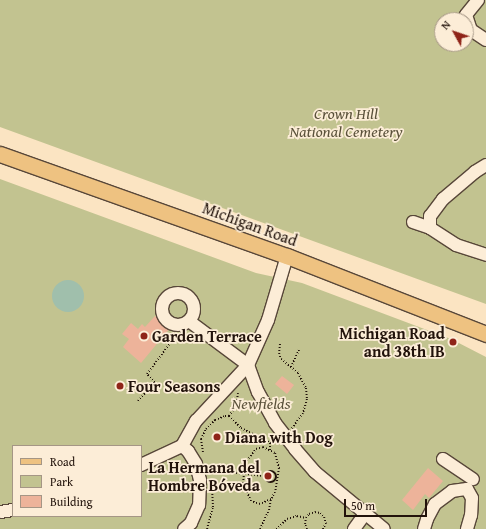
<!DOCTYPE html>
<html>
<head>
<meta charset="utf-8">
<style>
	body { margin:0 }
	#map { position:relative; width:486px; height:529px; overflow:hidden; background:#fbe4c2; font-family:"Gentium Book Plus",serif }
	div>[style] { position:absolute }
	.green>* { inset:0; background:#c2c390 }
	.water>* { inset:0; background:#a0bfac }
	.round { border-radius:50% }
	.building>* { inset:0; background:#edb39a }
	.path>* { height:2px; margin-top:-1px; transform-origin:0; background:repeating-linear-gradient(90deg,#22130b 0 1px,transparent 0 3px) }
	.path>.ring { margin:-1px; padding:0; box-sizing:content-box; background:none; border:2px solid #22130b; border-radius:50% }
	.roads { filter:drop-shadow(1px 0 #584739) drop-shadow(-1px 0 #584739) drop-shadow(0 1px #584739) drop-shadow(0 -1px #584739) }
	.minor>* { height:12px; margin:-6px; padding:0 6px; transform-origin:6px; border-radius:6px; background:#fcedd7 }
	.minor>.ring { margin:-6px; padding:0; box-sizing:content-box; background:none; border:12px solid #fcedd7; border-radius:50% }
	.major>* { height:15px; margin:-7.5px; padding:0 7.5px; transform-origin:7.5px; border-radius:7.5px; background:#eec281 }
	.dots>* { width:11px; height:11px; translate:-50% -50%; box-sizing:border-box; border:2px solid #fcedd7; border-radius:50% }
	span { translate:-50% -50%; white-space:nowrap; text-align:center; line-height:1.15; -webkit-text-stroke:3.5px #fcedd7; paint-order:stroke }
	.park-label { font-size:16px; color:#5a513a; font-style:italic }
	.street-label { font-size:16px; color:#22130b }
	.poi-label { font-size:16px; color:#22130b; font-weight:700 }
	.right { translate:-100% -50%; text-align:right }
	.left { translate:0 -50%; text-align:left }
	.legend { position:absolute; left:12px; top:445px; width:130px; height:72px; box-sizing:border-box; background:#fcedd7; border:1px solid #a59685; margin:0; padding:5px 7px; list-style:none; font-size:12px; color:#22130b }
	.legend li { display:flex; align-items:center; gap:8px; height:20px }
	.legend b { width:20px; border:1px solid #a59685 }
	.north { position:absolute; left:434px; top:12px; width:40px; height:40px; box-sizing:border-box; background:#fcedd7; border:1px solid #a59685; border-radius:50%; rotate:310deg; font-size:11px; font-weight:700; line-height:16px; text-align:center; color:#22130b }
	.north::after { content:''; display:block; margin:auto; width:14px; height:18px; background:#8f2418; clip-path:polygon(50% 0,100% 100%,50% 72%,0 100%) }
	.scale { position:absolute; left:344px; top:499px; width:83px; height:18px; box-sizing:border-box; border:2px solid #22130b; border-top:0; padding-left:5px; font-size:12px; line-height:14px; white-space:nowrap; color:#22130b; -webkit-text-stroke:3px #fcedd7; paint-order:stroke }
</style>
</head>
<body>
<div id="map">
	<div class="green">
		<i style="clip-path:polygon(evenodd,0 0,486px 0,486px 304px,0 127px,0 0,442px 20px,466px 20px,466px 44px,442px 44px,442px 20px)"></i>
		<i style="clip-path:polygon(evenodd,0 179px,256px 273px,302px 283px,451px 339px,486px 357px,486px 529px,0 529px,0 179px,13px 446px,141px 446px,141px 516px,13px 516px,13px 446px)"></i>
	</div>
	<div class="water">
		<i class="round" style="left:52px;top:280px;width:32px;height:32px"></i>
	</div>
	<div class="building">
		<i style="clip-path:polygon(155px 316px,170px 328px,141px 363px,123px 347px,129px 339px,122px 334px,131px 323px,138px 329px,142px 324px,145px 327px)"></i>
		<i style="clip-path:polygon(282px 376px,294px 385px,287px 394px,275px 384px)"></i>
		<i style="clip-path:polygon(428px 468px,443px 481px,429px 498px,425px 494px,413px 510px,402px 500px)"></i>
	</div>
	<div class="path">
		<i style="left:280px;top:344px;width:9px;rotate:96deg"></i>
		<i style="left:279px;top:353px;width:6px;rotate:72deg"></i>
		<i style="left:281px;top:359px;width:22px;rotate:39deg"></i>
		<i style="left:298px;top:373px;width:17px;rotate:62deg"></i>
		<i style="left:306px;top:388px;width:11px;rotate:85deg"></i>
		<i style="left:307px;top:399px;width:15px;rotate:106deg"></i>
		<i style="left:303px;top:413px;width:19px;rotate:126deg"></i>
		<i style="left:291px;top:367px;width:19px;rotate:-65deg"></i>
		<i style="left:138px;top:401px;width:25px;rotate:-48deg"></i>
		<i style="left:155px;top:382px;width:11px;rotate:-135deg"></i>
		<i style="left:147px;top:374px;width:50px;rotate:-53.1deg"></i>
		<i style="left:177px;top:334px;width:9px;rotate:-6deg"></i>
		<i style="left:229px;top:416px;width:12px;rotate:-55deg"></i>
		<i style="left:236px;top:406px;width:13px;rotate:-81deg"></i>
		<i style="left:263px;top:447px;width:13px;rotate:27deg"></i>
		<i style="left:275px;top:453px;width:16px;rotate:75deg"></i>
		<i style="left:279px;top:468px;width:24px;rotate:99deg"></i>
		<i style="left:275px;top:492px;width:8px;rotate:120deg"></i>
		<i style="left:271px;top:499px;width:12px;rotate:156deg"></i>
		<i style="left:260px;top:504px;width:9px;rotate:-162deg"></i>
		<i style="left:251px;top:501px;width:20px;rotate:-114deg"></i>
		<i style="left:243px;top:483px;width:20px;rotate:-84deg"></i>
		<i style="left:245px;top:463px;width:18px;rotate:-52deg"></i>
		<i style="left:256px;top:449px;width:7px;rotate:-16deg"></i>
		<i style="left:270px;top:450px;width:7px;rotate:-90deg"></i>
		<i style="left:270px;top:443px;width:6px;rotate:-31deg"></i>
		<i style="left:203px;top:452px;width:13px;rotate:-99deg"></i>
		<i style="left:201px;top:439px;width:11px;rotate:-63deg"></i>
		<i style="left:206px;top:429px;width:13px;rotate:-45deg"></i>
		<i style="left:215px;top:420px;width:11px;rotate:-22deg"></i>
		<i style="left:225px;top:416px;width:4px"></i>
		<i style="left:229px;top:416px;width:17px;rotate:45deg"></i>
		<i style="left:241px;top:428px;width:33px;rotate:27deg"></i>
		<i style="left:209px;top:470px;width:55px;rotate:6.2deg"></i>
		<i class="ring" style="left:264.5px;top:470.5px;width:9px;height:9px"></i>
		<i style="left:207px;top:529px;width:23px;rotate:-75deg"></i>
		<i style="left:213px;top:507px;width:20px;rotate:-93deg"></i>
		<i style="left:260px;top:529px;width:21px;rotate:-65deg"></i>
		<i style="left:269px;top:510px;width:11px;rotate:-80deg"></i>
		<i style="left:276px;top:529px;width:15px;rotate:-42deg"></i>
		<i style="left:287px;top:519px;width:10px;rotate:-17deg"></i>
		<i style="left:297px;top:516px;width:9px;rotate:13deg"></i>
		<i style="left:307px;top:529px;width:5px;rotate:-112deg"></i>
		<i style="left:305px;top:524px;width:6px;rotate:-81deg"></i>
		<i style="left:306px;top:518px;width:5px;rotate:-53deg"></i>
		<i style="left:309px;top:514px;width:6px;rotate:-18deg"></i>
		<i style="left:315px;top:512px;width:5px;rotate:11deg"></i>
		<i style="left:320px;top:513px;width:6px;rotate:45deg"></i>
		<i style="left:324px;top:517px;width:6px;rotate:72deg"></i>
		<i style="left:326px;top:523px;width:7px;rotate:117deg"></i>
	</div>
	<div class="roads">
		<div class="minor">
			<i style="left:478px;top:0;width:19px;rotate:129deg"></i>
			<i style="left:466px;top:15px;width:16px;rotate:72deg"></i>
			<i style="left:471px;top:30px;width:18px;rotate:34deg"></i>
			<i style="left:486px;top:165px;width:13px;rotate:148deg"></i>
			<i style="left:475px;top:172px;width:42px;rotate:139.8deg"></i>
			<i style="left:443px;top:199px;width:21px;rotate:127deg"></i>
			<i style="left:430px;top:216px;width:12px;rotate:90deg"></i>
			<i style="left:430px;top:228px;width:31px;rotate:33deg"></i>
			<i style="left:456px;top:245px;width:32px;rotate:18deg"></i>
			<i style="left:413px;top:222px;width:18px;rotate:19deg"></i>
			<i class="ring" style="left:162px;top:293px;width:20px;height:20px"></i>
			<i style="left:189px;top:321px;width:74px;rotate:36.7deg"></i>
			<i style="left:248px;top:365px;width:29px;rotate:70deg"></i>
			<i style="left:258px;top:392px;width:35px;rotate:61deg"></i>
			<i style="left:275px;top:423px;width:33px;rotate:52deg"></i>
			<i style="left:295px;top:449px;width:30px;rotate:49deg"></i>
			<i style="left:315px;top:472px;width:89px;rotate:39.6deg"></i>
			<i style="left:182px;top:446px;width:8px;rotate:40deg"></i>
			<i style="left:188px;top:451px;width:15px;rotate:58deg"></i>
			<i style="left:196px;top:464px;width:16px;rotate:76deg"></i>
			<i style="left:200px;top:480px;width:25px;rotate:92deg"></i>
			<i style="left:199px;top:505px;width:20px;rotate:114deg"></i>
			<i style="left:191px;top:523px;width:9px;rotate:139deg"></i>
			<i style="left:443px;top:459px;width:36px;rotate:34deg"></i>
			<i style="left:141px;top:465px;width:45px;rotate:-24.9deg"></i>
			<i style="left:182px;top:446px;width:29px;rotate:-61deg"></i>
			<i style="left:196px;top:421px;width:76px;rotate:-47.1deg"></i>
			<i style="left:248px;top:365px;width:49px;rotate:-66deg"></i>
			<i style="left:268px;top:320px;width:67px;rotate:-73.5deg"></i>
			<i style="left:0;top:512px;width:13px;rotate:-9deg"></i>
			<i style="left:354px;top:529px;width:19px;rotate:-54deg"></i>
			<i style="left:424px;top:529px;width:10px;rotate:-73deg"></i>
			<i style="left:427px;top:519px;width:17px;rotate:-62deg"></i>
			<i style="left:435px;top:504px;width:21px;rotate:-37deg"></i>
			<i style="left:452px;top:491px;width:15px;rotate:-8deg"></i>
			<i style="left:467px;top:489px;width:10px;rotate:61deg"></i>
			<i style="left:472px;top:498px;width:17px;rotate:93deg"></i>
			<i style="left:471px;top:515px;width:15px;rotate:106deg"></i>
		</div>
		<div class="major">
			<i style="left:0;top:154px;width:305px;rotate:19.6deg"></i>
			<i style="left:287px;top:256px;width:214px;rotate:21.4deg"></i>
		</div>
	</div>
	<div class="dots">
		<i style="left:144px;top:336px;background:#8f2418"></i>
		<i style="left:453px;top:342px;background:#8f2418"></i>
		<i style="left:120px;top:386px;background:#8f2418"></i>
		<i style="left:217px;top:437px;background:#8f2418"></i>
		<i style="left:268px;top:476px;background:#8f2418"></i>
	</div>
	<div class="park-label">
		<span style="left:346px;top:122px">Crown Hill<br>National Cemetery</span>
		<span style="left:261px;top:403px">Newfields</span>
	</div>
	<div class="street-label">
		<span style="left:250px;top:224px;rotate:20deg">Michigan Road</span>
	</div>
	<div class="poi-label">
		<span class="right" style="left:445px;top:342px">Michigan Road<br>and 38th IB</span>
		<span class="left" style="left:152px;top:336px">Garden Terrace</span>
		<span class="left" style="left:128px;top:386px">Four Seasons</span>
		<span class="left" style="left:225px;top:437px">Diana with Dog</span>
		<span class="right" style="left:260px;top:476px">La Hermana del<br>Hombre Bóveda</span>
	</div>
	<ul class="legend">
	<li><b style="height:5px;background:#eec281"></b>Road</li>
	<li><b style="height:11px;background:#c2c390"></b>Park</li>
	<li><b style="height:11px;background:#edb39a"></b>Building</li>
	</ul>
	<div class="north">N</div>
	<div class="scale">50 m</div>
</div>
</body>
</html>
